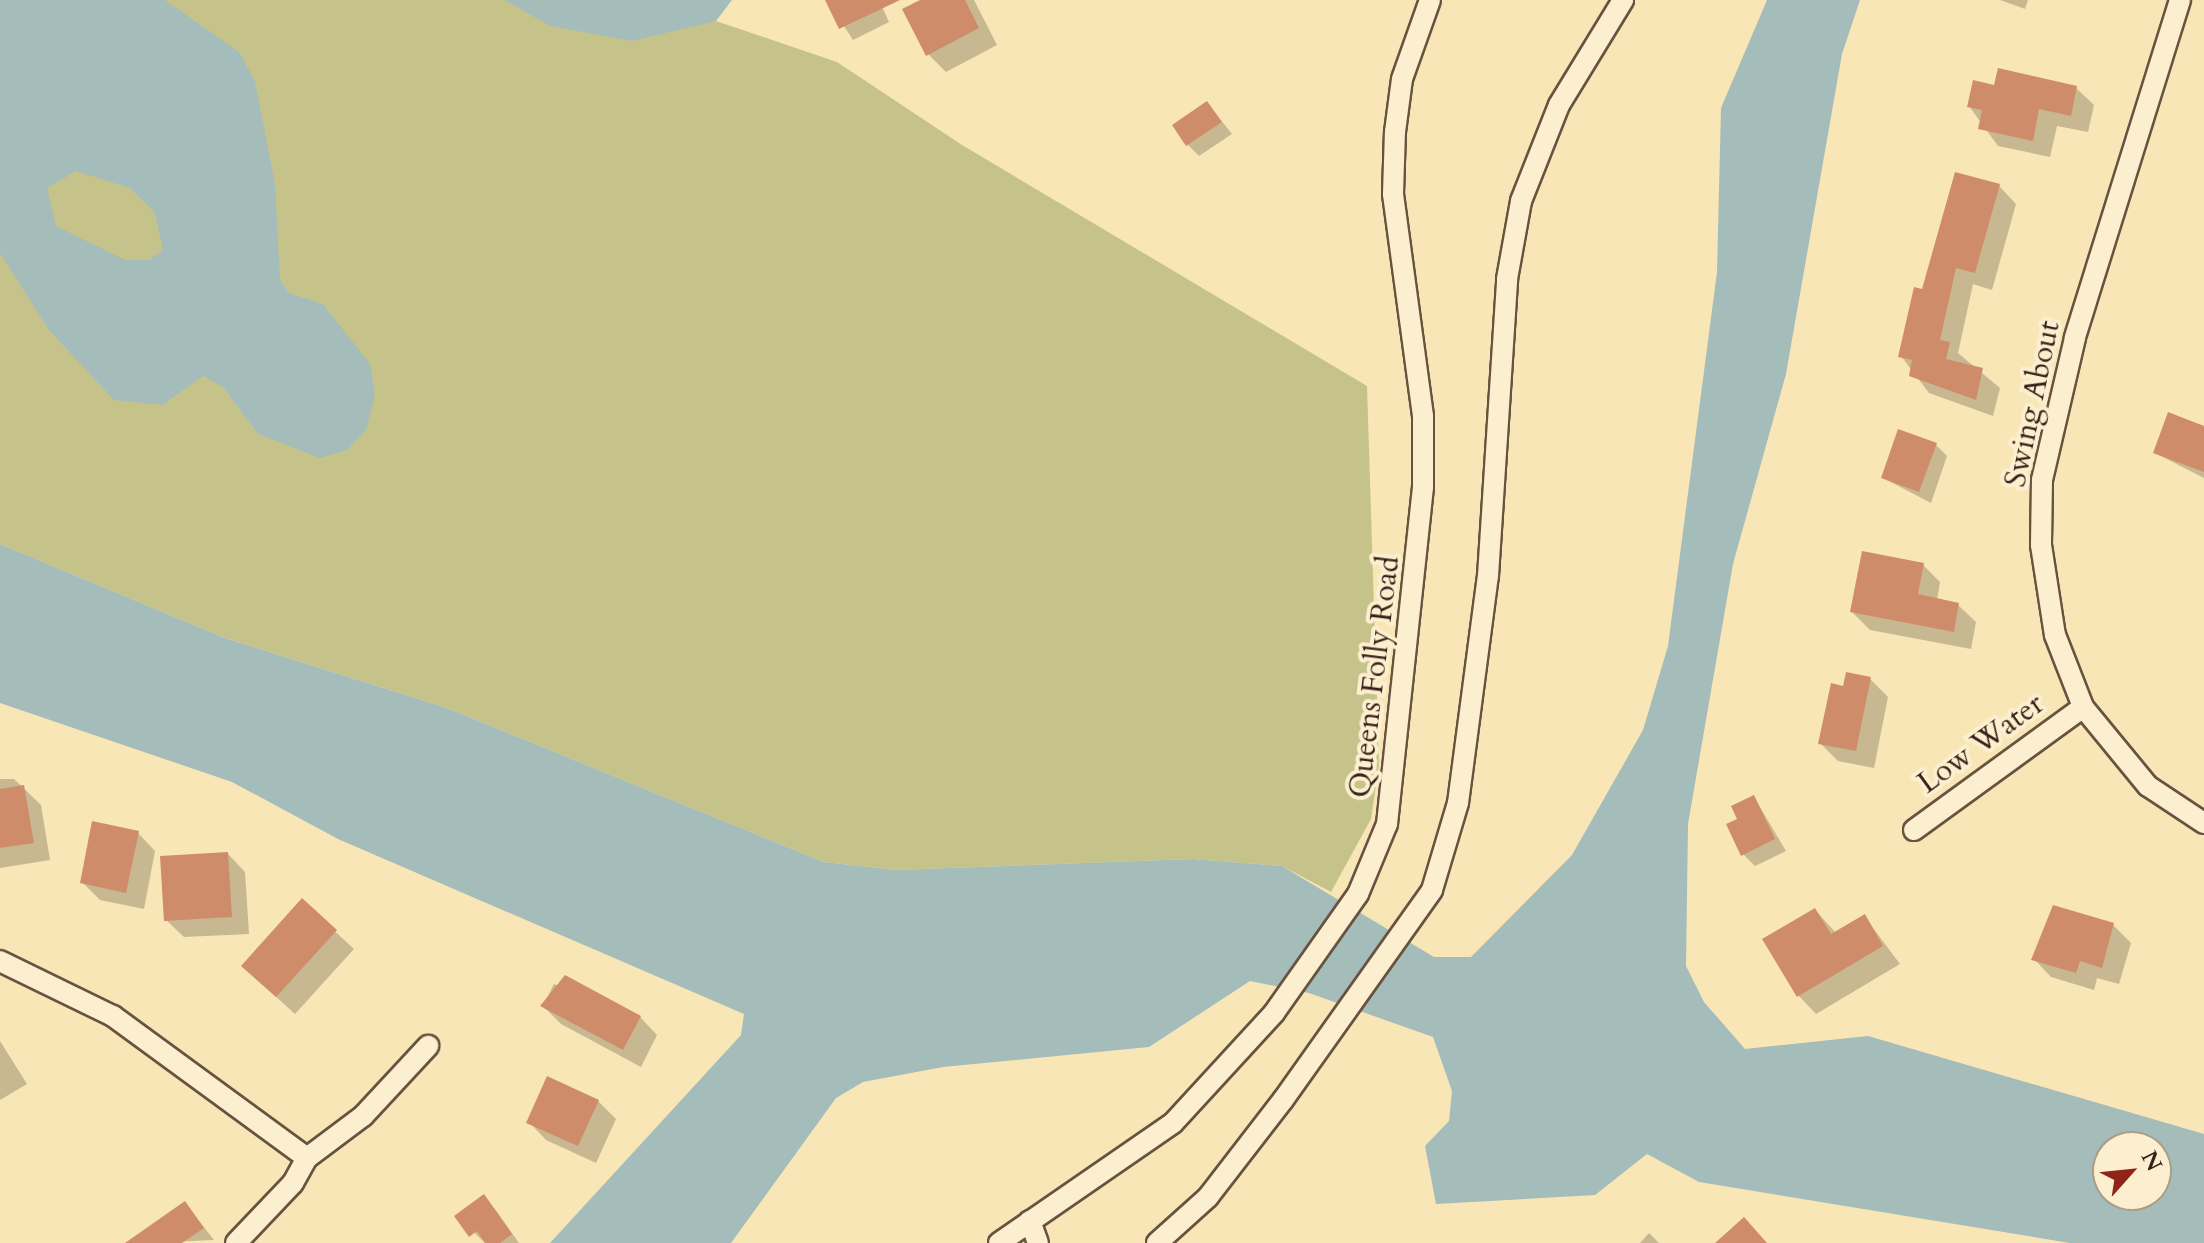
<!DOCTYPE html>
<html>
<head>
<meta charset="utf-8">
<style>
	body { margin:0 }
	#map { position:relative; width:2204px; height:1243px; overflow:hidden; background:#f9e6b6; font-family:Cardo,serif }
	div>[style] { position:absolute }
	.green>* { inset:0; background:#c5c389 }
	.water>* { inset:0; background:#a4bcba }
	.shadow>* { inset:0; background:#0003 }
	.building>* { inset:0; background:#cf8c6b }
	.roads { filter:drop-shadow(2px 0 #69523f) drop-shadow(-2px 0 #69523f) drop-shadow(0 2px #69523f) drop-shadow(0 -2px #69523f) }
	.minor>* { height:20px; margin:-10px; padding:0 10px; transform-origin:10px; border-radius:10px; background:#fbefd0 }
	span { translate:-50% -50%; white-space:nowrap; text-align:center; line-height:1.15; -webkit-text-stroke:8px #fbefd0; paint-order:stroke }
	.street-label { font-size:30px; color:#392017 }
	.north { position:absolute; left:2092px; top:1131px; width:80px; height:80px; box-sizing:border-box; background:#fbefd0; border:2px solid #ad9c86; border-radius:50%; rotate:63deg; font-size:22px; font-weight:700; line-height:32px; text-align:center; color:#392017 }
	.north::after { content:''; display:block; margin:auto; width:28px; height:36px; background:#8f2418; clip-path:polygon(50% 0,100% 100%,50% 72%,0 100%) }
</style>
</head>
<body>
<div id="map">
	<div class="green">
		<i style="clip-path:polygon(0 0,637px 0,716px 21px,837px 62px,962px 145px,1367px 386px,1379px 765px,1371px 819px,1331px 892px,1282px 866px,1193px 859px,896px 870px,824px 862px,447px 708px,225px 638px,0 544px)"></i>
	</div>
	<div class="water">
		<i style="clip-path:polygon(evenodd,0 0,165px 0,239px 52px,255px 81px,275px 185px,280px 280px,289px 293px,323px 304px,370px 364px,375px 395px,366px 430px,347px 450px,320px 458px,258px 434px,223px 387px,203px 376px,162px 405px,114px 400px,49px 330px,0 253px,0 0,76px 171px,130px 188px,155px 213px,163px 250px,149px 260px,125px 260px,56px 226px,47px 188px,76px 171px)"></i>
		<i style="clip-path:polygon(505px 0,732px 0,716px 21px,632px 41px,550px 26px)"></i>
		<i style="clip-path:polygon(evenodd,1767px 0,1860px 0,1842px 54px,1786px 374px,1733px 564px,1688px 824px,1686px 966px,1704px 1002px,1745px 1049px,1868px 1036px,2204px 1134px,2204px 1243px,2070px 1243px,1699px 1182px,1647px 1154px,1595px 1195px,1436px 1204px,1425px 1146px,1449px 1121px,1452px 1091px,1433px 1037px,1309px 993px,1250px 981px,1149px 1047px,943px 1067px,863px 1082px,836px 1098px,731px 1243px,550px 1243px,741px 1035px,744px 1014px,338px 839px,232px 782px,0 703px,0 544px,225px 638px,447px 708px,824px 862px,896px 870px,1193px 859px,1282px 866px,1434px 957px,1471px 957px,1572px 855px,1643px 730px,1668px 646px,1717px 272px,1721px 108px,1767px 0,2108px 1147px,2156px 1147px,2156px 1195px,2108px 1195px,2108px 1147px)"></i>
	</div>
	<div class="shadow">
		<i style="clip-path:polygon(827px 0,879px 0,889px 22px,853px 40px)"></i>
		<i style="clip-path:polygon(924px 0,974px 0,997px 45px,946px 72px,928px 54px)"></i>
		<i style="clip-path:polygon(2000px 0,2028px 0,2025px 9px)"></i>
		<i style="clip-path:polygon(1996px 87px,2076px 88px,2094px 105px,2088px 132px,2057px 126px,2050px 157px,1998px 146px,1969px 106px)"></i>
		<i style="clip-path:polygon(1207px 103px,1232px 134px,1199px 156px,1188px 145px)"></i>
		<i style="clip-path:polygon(1999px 186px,2016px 204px,1992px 290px,1973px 284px,1958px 353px,2000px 388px,1993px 416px,1929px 393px,1901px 356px,1924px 291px)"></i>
		<i style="clip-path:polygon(2204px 428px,2204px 478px,2155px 453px)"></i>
		<i style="clip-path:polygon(1936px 445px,1947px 456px,1931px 503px,1883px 478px)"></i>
		<i style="clip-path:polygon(1923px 565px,1940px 582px,1937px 600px,1958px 605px,1976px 622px,1971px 649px,1870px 630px,1852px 612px)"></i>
		<i style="clip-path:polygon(1870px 679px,1888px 697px,1874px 768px,1838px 761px,1820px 743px,1845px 688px)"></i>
		<i style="clip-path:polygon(0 779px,14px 779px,41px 805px,50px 860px,0 868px)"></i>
		<i style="clip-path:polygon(1754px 797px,1786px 851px,1755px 866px,1743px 854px,1739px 820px)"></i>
		<i style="clip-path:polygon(138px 833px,155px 851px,144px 909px,100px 900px,82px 882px)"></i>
		<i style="clip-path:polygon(228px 854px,245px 872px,249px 934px,184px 937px,166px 920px)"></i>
		<i style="clip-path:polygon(302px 901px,354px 949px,295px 1014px,261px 983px)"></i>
		<i style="clip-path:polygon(2054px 907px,2113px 925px,2131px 943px,2119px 984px,2097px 978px,2094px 990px,2051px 977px,2034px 959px)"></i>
		<i style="clip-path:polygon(1815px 910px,1836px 933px,1864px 916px,1900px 964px,1816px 1014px,1799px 996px)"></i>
		<i style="clip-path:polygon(554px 984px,640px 1017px,657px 1035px,641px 1067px,561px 1024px,543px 1006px)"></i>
		<i style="clip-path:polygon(0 1041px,27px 1084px,0 1100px)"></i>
		<i style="clip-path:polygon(598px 1101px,616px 1119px,596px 1163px,546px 1140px,529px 1122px)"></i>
		<i style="clip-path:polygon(483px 1197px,495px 1209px,519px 1243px,485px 1243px,457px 1216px)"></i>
		<i style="clip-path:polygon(185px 1203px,214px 1240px,146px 1243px)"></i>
		<i style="clip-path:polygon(1649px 1233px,1659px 1243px,1640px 1243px)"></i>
	</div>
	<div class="building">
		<i style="clip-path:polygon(825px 0,900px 0,839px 29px)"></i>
		<i style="clip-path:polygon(920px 0,965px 0,979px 28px,926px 56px,902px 9px)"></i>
		<i style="clip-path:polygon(1998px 68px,2077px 86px,2071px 116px,2039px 109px,2033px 141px,1978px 129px,1982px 110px,1967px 107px,1973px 80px,1994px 85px)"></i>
		<i style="clip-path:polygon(1207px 101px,1222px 122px,1186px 146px,1172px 125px)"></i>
		<i style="clip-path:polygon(1955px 172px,2000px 184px,1975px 273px,1956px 268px,1940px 340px,1950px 342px,1946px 359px,1983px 368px,1976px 400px,1909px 376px,1912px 360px,1898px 357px,1914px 287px,1922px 289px)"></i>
		<i style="clip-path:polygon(2168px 412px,2204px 426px,2204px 472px,2153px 453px)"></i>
		<i style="clip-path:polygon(1898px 429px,1937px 443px,1919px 492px,1881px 478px)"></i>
		<i style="clip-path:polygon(1862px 551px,1924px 563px,1918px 594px,1959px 603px,1954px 632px,1850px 612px)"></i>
		<i style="clip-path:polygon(1846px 672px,1871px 677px,1856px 751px,1818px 744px,1831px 683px,1843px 686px)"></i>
		<i style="clip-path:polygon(24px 785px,34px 843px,0 848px,0 789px)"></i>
		<i style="clip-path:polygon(1754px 795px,1775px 839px,1741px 856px,1726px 824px,1737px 819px,1731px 806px)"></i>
		<i style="clip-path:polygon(92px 821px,139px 831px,126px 893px,80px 883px)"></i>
		<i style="clip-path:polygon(228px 852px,232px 917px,164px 921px,160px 856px)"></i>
		<i style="clip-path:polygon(302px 898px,337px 930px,276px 997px,241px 966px)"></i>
		<i style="clip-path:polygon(2053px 905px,2114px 923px,2102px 968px,2080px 961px,2076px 973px,2031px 960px)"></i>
		<i style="clip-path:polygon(1815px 908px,1831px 934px,1865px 914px,1883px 946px,1797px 997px,1762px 939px)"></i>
		<i style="clip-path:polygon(565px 975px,641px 1016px,623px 1050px,540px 1006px)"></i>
		<i style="clip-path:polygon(547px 1076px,599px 1100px,578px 1146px,526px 1123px)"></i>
		<i style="clip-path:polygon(484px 1194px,512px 1234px,500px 1243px,485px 1243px,477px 1231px,469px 1237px,454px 1216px)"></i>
		<i style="clip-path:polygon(185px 1201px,204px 1228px,182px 1243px,125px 1243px)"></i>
		<i style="clip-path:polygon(1744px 1217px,1767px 1243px,1715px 1243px)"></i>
	</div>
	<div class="roads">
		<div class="minor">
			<i style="left:2180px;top:0;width:354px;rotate:107.3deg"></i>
			<i style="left:2075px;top:338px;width:146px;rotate:103.1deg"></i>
			<i style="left:2042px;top:480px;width:65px;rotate:90.9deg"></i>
			<i style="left:2041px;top:545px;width:91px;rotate:81.2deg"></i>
			<i style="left:2055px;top:635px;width:77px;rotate:68.7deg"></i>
			<i style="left:2083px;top:707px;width:102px;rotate:50.6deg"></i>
			<i style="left:2148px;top:786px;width:67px;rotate:33.5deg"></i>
			<i style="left:1914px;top:830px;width:209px;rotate:-36deg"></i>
			<i style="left:0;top:961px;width:126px;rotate:26deg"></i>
			<i style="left:113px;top:1016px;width:240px;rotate:36.2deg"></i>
			<i style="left:1030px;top:1221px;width:23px;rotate:70deg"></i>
			<i style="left:236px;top:1243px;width:83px;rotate:-46.5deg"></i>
			<i style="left:293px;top:1183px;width:29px;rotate:-61deg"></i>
			<i style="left:307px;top:1158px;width:70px;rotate:-36.9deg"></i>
			<i style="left:363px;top:1116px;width:96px;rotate:-47.1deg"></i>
			<i style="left:999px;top:1243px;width:211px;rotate:-34.6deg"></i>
			<i style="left:1173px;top:1123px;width:149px;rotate:-47.4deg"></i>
			<i style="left:1274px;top:1013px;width:146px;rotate:-54.8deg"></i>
			<i style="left:1358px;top:894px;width:76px;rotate:-67.5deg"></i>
			<i style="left:1387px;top:824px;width:339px;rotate:-83.9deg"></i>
			<i style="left:1423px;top:487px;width:71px;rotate:-90deg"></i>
			<i style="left:1423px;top:416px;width:224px;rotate:-97.7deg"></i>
			<i style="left:1393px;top:194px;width:62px;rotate:-88.2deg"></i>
			<i style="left:1395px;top:132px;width:53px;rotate:-82.5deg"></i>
			<i style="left:1402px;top:79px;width:84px;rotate:-70.5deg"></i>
			<i style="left:1157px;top:1243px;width:69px;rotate:-42deg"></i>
			<i style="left:1208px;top:1197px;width:123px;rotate:-52.3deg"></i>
			<i style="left:1283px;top:1100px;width:257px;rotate:-54.6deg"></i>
			<i style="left:1432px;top:890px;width:91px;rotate:-73.4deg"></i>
			<i style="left:1458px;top:803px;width:229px;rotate:-82.5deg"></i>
			<i style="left:1488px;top:576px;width:298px;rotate:-86.3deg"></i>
			<i style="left:1507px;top:279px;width:79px;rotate:-79.8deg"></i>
			<i style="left:1521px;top:201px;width:103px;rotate:-68.4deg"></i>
			<i style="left:1559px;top:105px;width:123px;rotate:-58.6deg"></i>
		</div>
	</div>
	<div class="street-label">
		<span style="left:2033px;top:404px;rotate:-78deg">Swing About</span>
		<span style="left:1375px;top:677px;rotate:-83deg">Queens Folly Road</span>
		<span style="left:1981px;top:744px;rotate:-36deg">Low Water</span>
	</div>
	<div class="north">N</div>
</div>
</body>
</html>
